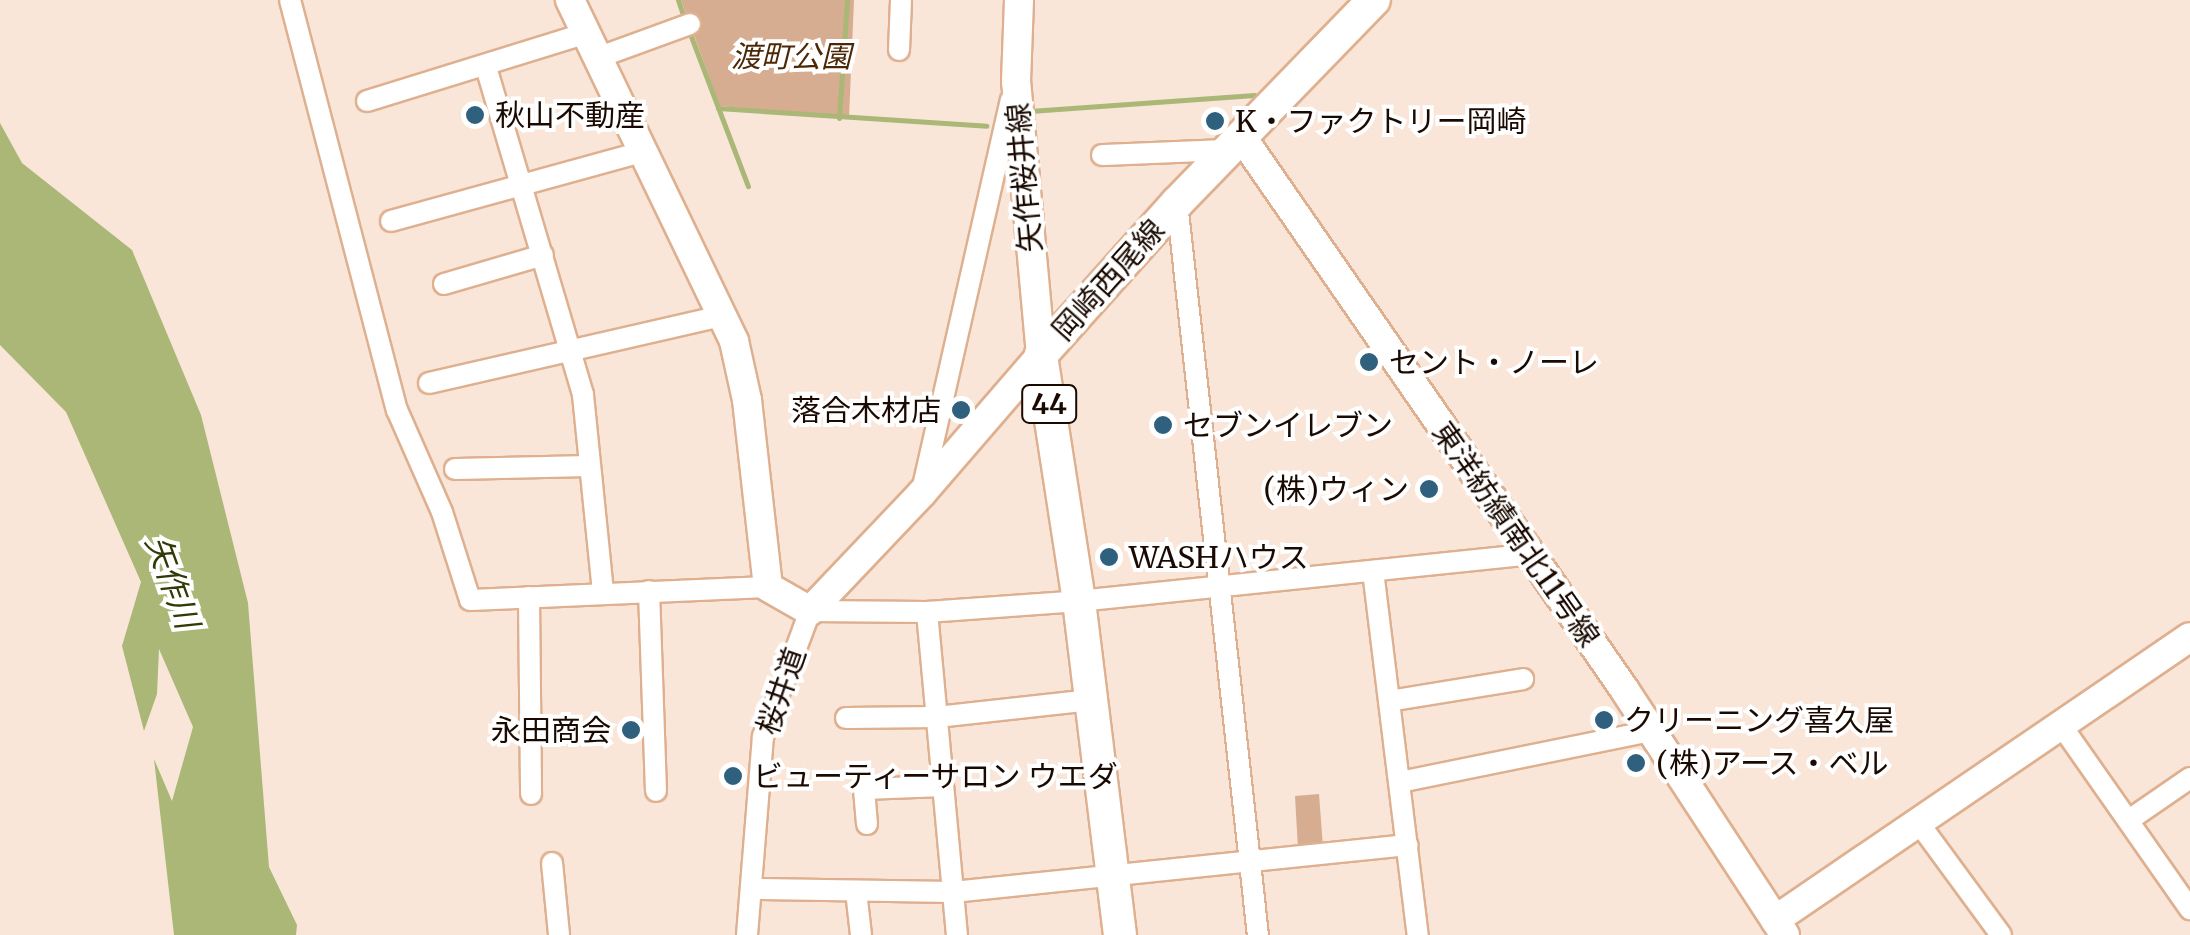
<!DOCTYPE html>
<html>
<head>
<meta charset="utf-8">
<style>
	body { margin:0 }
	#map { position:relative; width:2190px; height:935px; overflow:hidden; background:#f9e6d8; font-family:Merriweather,"Noto Sans JP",serif }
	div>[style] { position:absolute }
	.green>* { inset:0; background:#d6ad90 }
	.water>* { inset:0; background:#aab776 }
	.stream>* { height:5px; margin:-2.5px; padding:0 2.5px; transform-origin:2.5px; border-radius:2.5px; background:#aab776 }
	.roads { filter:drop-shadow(2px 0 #deb08f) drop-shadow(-2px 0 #deb08f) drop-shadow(0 2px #deb08f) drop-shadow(0 -2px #deb08f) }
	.street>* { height:20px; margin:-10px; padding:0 10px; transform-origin:10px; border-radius:10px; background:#fff }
	.secondary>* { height:28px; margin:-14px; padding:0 14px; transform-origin:14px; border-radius:14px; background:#fff }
	.primary>* { height:32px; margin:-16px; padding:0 16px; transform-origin:16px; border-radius:16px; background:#fff }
	.dots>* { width:28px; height:28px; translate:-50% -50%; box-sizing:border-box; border:5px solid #fff; border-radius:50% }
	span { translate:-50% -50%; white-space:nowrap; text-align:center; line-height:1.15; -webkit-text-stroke:8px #fff; paint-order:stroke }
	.shield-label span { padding:2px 8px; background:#fff; border:2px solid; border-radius:8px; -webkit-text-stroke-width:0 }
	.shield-label { font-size:28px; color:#1a0a01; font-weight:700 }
	.park-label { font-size:30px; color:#4d2806; font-style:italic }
	.poi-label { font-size:30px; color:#1a0a01 }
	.left { translate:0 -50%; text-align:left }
	.right { translate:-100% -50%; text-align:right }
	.street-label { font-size:30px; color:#1a0a01 }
	.water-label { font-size:32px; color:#333a07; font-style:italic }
</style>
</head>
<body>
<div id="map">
	<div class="green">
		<i style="clip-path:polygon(681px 0,854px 0,849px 118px,720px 106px)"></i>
		<i style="clip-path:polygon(1319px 794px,1323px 847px,1298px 849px,1295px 796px)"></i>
	</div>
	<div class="water">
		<i style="clip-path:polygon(0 123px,22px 163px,132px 250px,201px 415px,248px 603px,269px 867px,297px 925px,296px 935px,174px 935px,154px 759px,172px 801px,193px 727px,159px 649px,157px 694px,144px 731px,122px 646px,141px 582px,66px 412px,0 345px)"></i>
	</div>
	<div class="stream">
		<i style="left:678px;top:0;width:21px;rotate:71deg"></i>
		<i style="left:689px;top:31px;width:166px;rotate:69.2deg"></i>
		<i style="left:718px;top:108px;width:269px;rotate:3.8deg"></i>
		<i style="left:1030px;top:111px;width:225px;rotate:-4.1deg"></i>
		<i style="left:839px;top:118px;width:118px;rotate:-86.1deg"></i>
	</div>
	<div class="roads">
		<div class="street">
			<i style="left:290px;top:0;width:424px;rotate:75.4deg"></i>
			<i style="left:397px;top:410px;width:111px;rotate:66.2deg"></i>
			<i style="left:442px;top:512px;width:92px;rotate:72.3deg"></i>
			<i style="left:470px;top:600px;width:298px;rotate:-2.5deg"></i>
			<i style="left:899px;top:50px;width:50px;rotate:-87.7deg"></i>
			<i style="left:597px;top:58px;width:99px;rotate:-20.1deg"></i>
			<i style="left:486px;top:67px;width:342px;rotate:73.5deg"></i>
			<i style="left:583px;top:395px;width:199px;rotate:84.2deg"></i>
			<i style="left:367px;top:101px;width:229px;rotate:-17.2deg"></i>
			<i style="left:1102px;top:155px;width:125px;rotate:-2.3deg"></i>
			<i style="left:1177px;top:203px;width:736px;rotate:83.69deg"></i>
			<i style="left:391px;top:221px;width:259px;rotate:-15.4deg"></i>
			<i style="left:444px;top:284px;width:103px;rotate:-16.3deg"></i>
			<i style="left:429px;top:383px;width:301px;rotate:-12.9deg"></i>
			<i style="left:455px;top:469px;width:135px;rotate:-1.3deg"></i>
			<i style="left:922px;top:491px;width:401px;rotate:-77.2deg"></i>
			<i style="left:1373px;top:571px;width:367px;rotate:83deg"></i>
			<i style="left:649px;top:591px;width:200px;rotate:88deg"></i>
			<i style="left:529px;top:597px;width:197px;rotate:89.4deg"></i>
			<i style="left:927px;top:612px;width:324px;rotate:84.7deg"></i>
			<i style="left:1389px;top:701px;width:136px;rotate:-9.3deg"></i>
			<i style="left:846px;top:718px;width:91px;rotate:-0.6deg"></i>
			<i style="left:937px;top:717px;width:155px;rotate:-6.3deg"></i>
			<i style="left:2061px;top:725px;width:225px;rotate:55deg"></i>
			<i style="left:1400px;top:782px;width:256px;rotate:-11.5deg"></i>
			<i style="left:2129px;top:820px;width:74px;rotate:-34.5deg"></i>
			<i style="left:1918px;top:822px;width:140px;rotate:53.7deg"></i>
			<i style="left:867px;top:824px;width:35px;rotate:-95deg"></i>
			<i style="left:864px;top:789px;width:79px;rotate:-2.2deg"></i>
			<i style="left:552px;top:863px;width:72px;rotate:84.4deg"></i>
			<i style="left:761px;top:889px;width:192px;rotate:0.9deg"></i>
			<i style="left:953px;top:892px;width:457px;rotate:-5.9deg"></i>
			<i style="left:856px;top:891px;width:44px;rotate:83.5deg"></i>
			<i style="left:747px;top:935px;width:199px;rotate:-85.4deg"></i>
			<i style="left:763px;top:737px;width:134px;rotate:-69.5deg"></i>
			<i style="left:810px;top:611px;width:117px;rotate:0.5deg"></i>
			<i style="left:927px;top:612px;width:152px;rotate:-4.1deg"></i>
			<i style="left:1079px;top:601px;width:453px;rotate:-5.9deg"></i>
		</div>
		<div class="secondary">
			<i style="left:570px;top:0;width:378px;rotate:64.3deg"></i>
			<i style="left:734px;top:341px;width:60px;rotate:77.6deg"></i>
			<i style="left:747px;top:400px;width:188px;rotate:83.6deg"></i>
			<i style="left:768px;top:587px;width:48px;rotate:29.7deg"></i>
			<i style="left:810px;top:611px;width:163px;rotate:-46.5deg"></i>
			<i style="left:922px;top:493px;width:182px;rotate:-49.2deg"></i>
			<i style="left:1041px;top:355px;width:274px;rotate:-95.2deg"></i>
			<i style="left:1016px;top:82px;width:82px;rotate:-87.9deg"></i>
			<i style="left:1241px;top:136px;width:673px;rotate:55.29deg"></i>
			<i style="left:1624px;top:689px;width:294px;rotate:56.8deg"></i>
			<i style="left:1775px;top:920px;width:502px;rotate:-34.29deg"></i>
		</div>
		<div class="primary">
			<i style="left:1120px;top:935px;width:337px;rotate:-97deg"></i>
			<i style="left:1079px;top:601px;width:249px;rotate:-98.8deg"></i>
			<i style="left:1041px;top:355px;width:204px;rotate:-48.2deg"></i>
			<i style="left:1177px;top:203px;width:283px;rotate:-45.9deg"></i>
		</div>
	</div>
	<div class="dots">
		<i style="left:475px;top:115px;background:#2f607e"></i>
		<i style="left:1215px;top:121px;background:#2f607e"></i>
		<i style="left:1369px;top:362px;background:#2f607e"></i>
		<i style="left:961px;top:410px;background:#2f607e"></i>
		<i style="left:1163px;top:425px;background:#2f607e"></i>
		<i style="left:1429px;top:489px;background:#2f607e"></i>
		<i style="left:1109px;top:557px;background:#2f607e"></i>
		<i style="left:1604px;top:720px;background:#2f607e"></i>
		<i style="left:631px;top:730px;background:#2f607e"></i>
		<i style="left:1636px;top:763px;background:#2f607e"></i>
		<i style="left:733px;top:776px;background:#2f607e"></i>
	</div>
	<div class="shield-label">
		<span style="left:1049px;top:404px">44</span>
	</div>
	<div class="park-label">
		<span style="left:791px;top:56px">渡町公園</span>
	</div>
	<div class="poi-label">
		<span class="left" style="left:495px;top:115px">秋山不動産</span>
		<span class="left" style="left:1235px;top:121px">K・ファクトリー岡崎</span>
		<span class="left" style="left:1389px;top:362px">セント・ノーレ</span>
		<span class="right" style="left:941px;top:410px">落合木材店</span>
		<span class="left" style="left:1183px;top:425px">セブンイレブン</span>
		<span class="right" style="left:1409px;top:489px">(株)ウィン</span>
		<span class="left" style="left:1129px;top:557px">WASHハウス</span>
		<span class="left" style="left:1624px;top:720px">クリーニング喜久屋</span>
		<span class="right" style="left:611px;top:730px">永田商会</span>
		<span class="left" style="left:1656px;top:763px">(株)アース・ベル</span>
		<span class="left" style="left:753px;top:776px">ビューティーサロン ウエダ</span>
	</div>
	<div class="street-label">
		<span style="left:1024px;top:178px;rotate:-95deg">矢作桜井線</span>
		<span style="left:1108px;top:280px;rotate:-48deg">岡崎西尾線</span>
		<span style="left:1516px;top:534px;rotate:55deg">東洋紡績南北11号線</span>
		<span style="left:781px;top:691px;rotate:-71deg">桜井道</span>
	</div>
	<div class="water-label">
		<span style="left:172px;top:582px;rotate:70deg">矢作川</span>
	</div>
</div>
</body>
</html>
